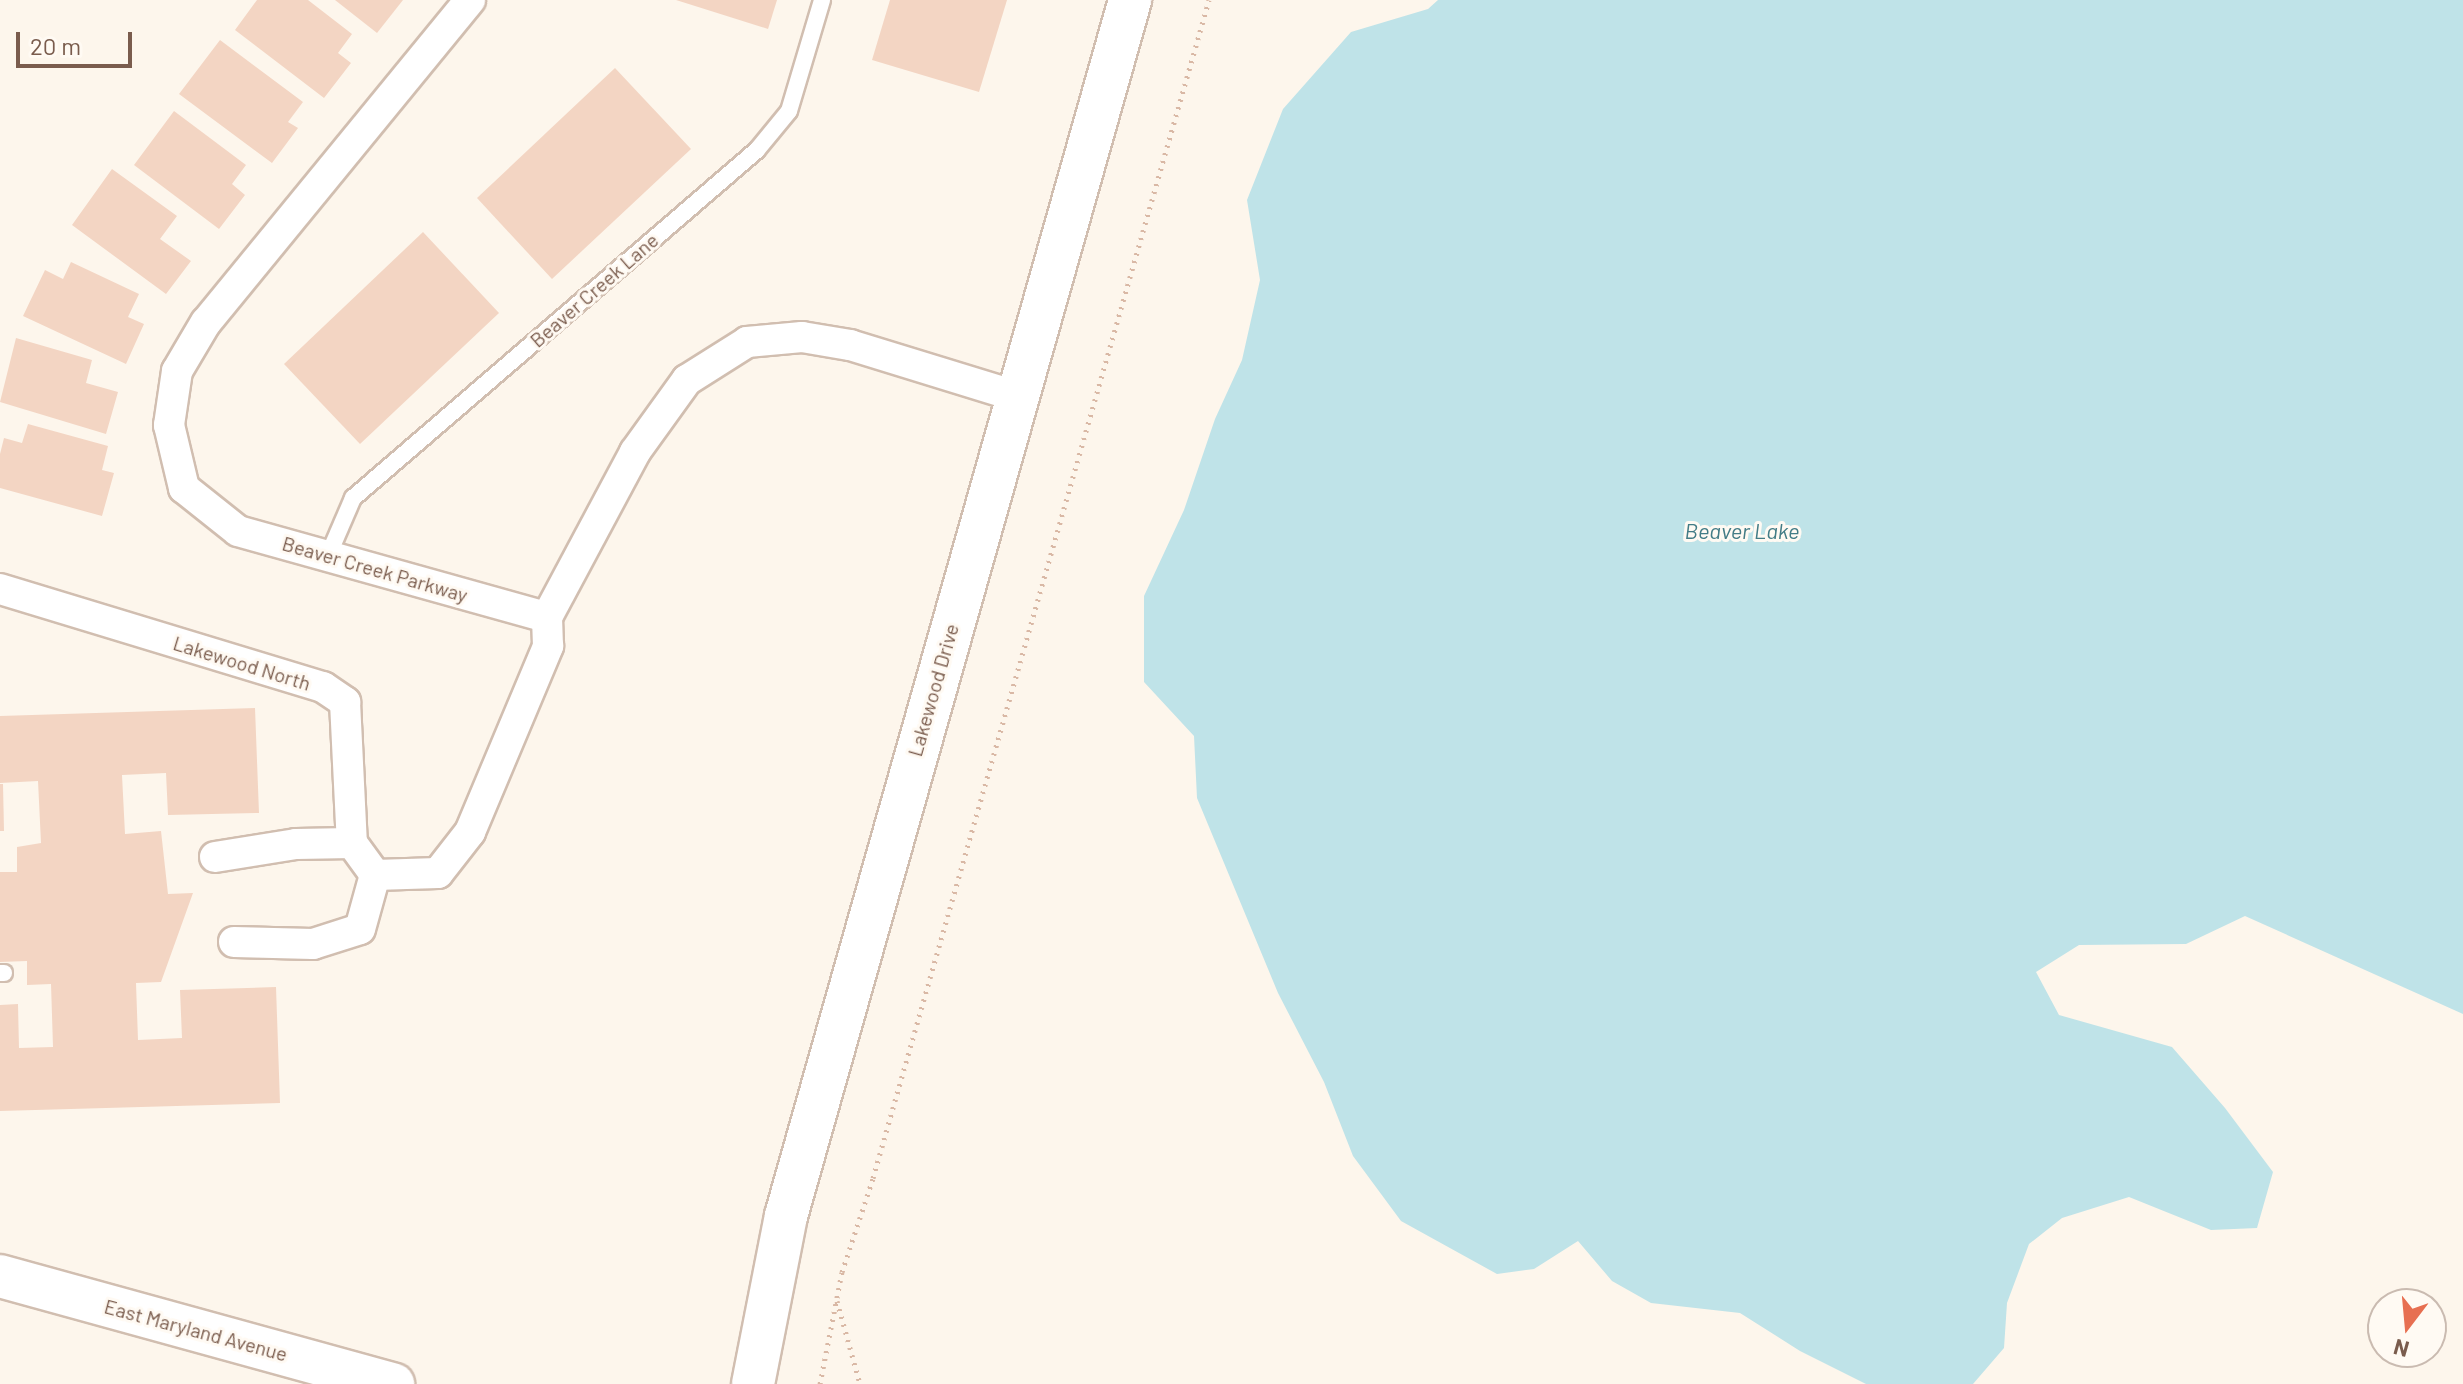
<!DOCTYPE html>
<html>
<head>
<meta charset="utf-8">
<style>
	body { margin:0 }
	#map { position:relative; width:2463px; height:1384px; overflow:hidden; background:#fdf6ec; font-family:Barlow,sans-serif }
	div>[style] { position:absolute }
	.water>* { inset:0; background:#bfe3e8 }
	.building>* { inset:0; background:#f3d5c3 }
	.path>* { height:5px; margin-top:-2.5px; transform-origin:0; background:repeating-linear-gradient(90deg,#d9b8a5 0 2px,transparent 0 8px) }
	.roads { filter:drop-shadow(2px 0 #d1beb0) drop-shadow(-2px 0 #d1beb0) drop-shadow(0 2px #d1beb0) drop-shadow(0 -2px #d1beb0) }
	.lane>* { height:16px; margin:-8px; padding:0 8px; transform-origin:8px; border-radius:8px; background:#fff }
	.street>* { height:30px; margin:-15px; padding:0 15px; transform-origin:15px; border-radius:15px; background:#fff }
	.secondary>* { height:42px; margin:-21px; padding:0 21px; transform-origin:21px; border-radius:21px; background:#fff }
	span { translate:-50% -50%; white-space:nowrap; text-align:center; line-height:1.15; -webkit-text-stroke:6px #fffaf3; paint-order:stroke }
	.street-label { font-size:20px; color:#7a5c4d }
	.water-label { font-size:22px; color:#437c86; font-style:italic }
	.north { position:absolute; left:2367px; top:1288px; width:80px; height:80px; box-sizing:border-box; background:#fffaf3; border:2px solid #cabbb1; border-radius:50%; rotate:196deg; font-size:22px; font-weight:700; line-height:32px; text-align:center; color:#7a5c4d }
	.north::after { content:''; display:block; margin:auto; width:28px; height:36px; background:#e76f51; clip-path:polygon(50% 0,100% 100%,50% 72%,0 100%) }
	.scale { position:absolute; left:16px; top:32px; width:116px; height:36px; box-sizing:border-box; border:4px solid #7a5c4d; border-top:0; padding-left:10px; font-size:24px; line-height:28px; white-space:nowrap; color:#7a5c4d; -webkit-text-stroke:6px #fffaf3; paint-order:stroke }
</style>
</head>
<body>
<div id="map">
	<div class="water">
		<i style="clip-path:polygon(1438px 0,2463px 0,2463px 1014px,2245px 916px,2186px 944px,2079px 945px,2036px 972px,2059px 1015px,2172px 1047px,2225px 1108px,2273px 1172px,2257px 1228px,2211px 1230px,2129px 1197px,2062px 1218px,2029px 1244px,2007px 1303px,2004px 1348px,1973px 1384px,1866px 1384px,1800px 1351px,1740px 1313px,1651px 1303px,1612px 1281px,1578px 1241px,1534px 1269px,1497px 1274px,1401px 1221px,1353px 1156px,1324px 1082px,1278px 993px,1197px 798px,1194px 736px,1144px 682px,1144px 596px,1184px 510px,1215px 419px,1242px 360px,1260px 280px,1247px 200px,1283px 109px,1351px 32px,1428px 9px)"></i>
	</div>
	<div class="building">
		<i style="clip-path:polygon(257px 0,308px 0,352px 34px,338px 53px,351px 63px,324px 98px,235px 30px)"></i>
		<i style="clip-path:polygon(335px 0,403px 0,377px 33px)"></i>
		<i style="clip-path:polygon(676px 0,777px 0,768px 29px)"></i>
		<i style="clip-path:polygon(890px 0,1007px 0,979px 92px,872px 60px)"></i>
		<i style="clip-path:polygon(220px 40px,303px 102px,288px 122px,298px 128px,272px 163px,179px 94px)"></i>
		<i style="clip-path:polygon(615px 68px,691px 149px,552px 279px,477px 198px)"></i>
		<i style="clip-path:polygon(174px 111px,246px 165px,232px 184px,245px 195px,219px 229px,134px 165px)"></i>
		<i style="clip-path:polygon(112px 169px,177px 216px,160px 239px,191px 261px,166px 294px,72px 225px)"></i>
		<i style="clip-path:polygon(423px 232px,499px 313px,360px 444px,284px 364px)"></i>
		<i style="clip-path:polygon(71px 262px,139px 294px,128px 317px,144px 324px,126px 364px,23px 316px,45px 270px,63px 279px)"></i>
		<i style="clip-path:polygon(16px 338px,92px 360px,86px 383px,118px 392px,106px 434px,0 402px)"></i>
		<i style="clip-path:polygon(28px 424px,108px 446px,102px 470px,114px 473px,102px 516px,0 488px,0 454px,4px 438px,22px 443px)"></i>
		<i style="clip-path:polygon(255px 708px,259px 813px,168px 815px,166px 773px,122px 775px,125px 834px,161px 831px,168px 894px,193px 893px,161px 982px,136px 983px,138px 1040px,182px 1038px,180px 990px,276px 987px,280px 1103px,0 1111px,0 1005px,18px 1004px,19px 1048px,53px 1047px,51px 984px,27px 985px,27px 961px,0 962px,0 872px,17px 872px,17px 847px,41px 843px,38px 781px,0 783px,0 716px)"></i>
		<i style="clip-path:polygon(0 784px,3px 784px,4px 831px,0 831px)"></i>
	</div>
	<div class="path">
		<i style="left:837px;top:1301px;width:86px;rotate:74.5deg"></i>
		<i style="left:820px;top:1384px;width:114px;rotate:-78.9deg"></i>
		<i style="left:842px;top:1272px;width:99px;rotate:-71.7deg"></i>
		<i style="left:873px;top:1178px;width:1225px;rotate:-74.08deg"></i>
	</div>
	<div class="roads">
		<div class="lane">
			<i style="left:328px;top:556px;width:63px;rotate:-66.7deg"></i>
			<i style="left:353px;top:498px;width:533px;rotate:-40.74deg"></i>
			<i style="left:757px;top:150px;width:50px;rotate:-50.6deg"></i>
			<i style="left:789px;top:111px;width:116px;rotate:-73.4deg"></i>
			<i style="left:0;top:973px;width:4px"></i>
		</div>
		<div class="street">
			<i style="left:470px;top:0;width:416px;rotate:129.3deg"></i>
			<i style="left:206px;top:322px;width:57px;rotate:120.6deg"></i>
			<i style="left:177px;top:371px;width:55px;rotate:98.4deg"></i>
			<i style="left:169px;top:425px;width:65px;rotate:76.6deg"></i>
			<i style="left:184px;top:488px;width:69px;rotate:38.5deg"></i>
			<i style="left:238px;top:531px;width:321px;rotate:15.6deg"></i>
			<i style="left:547px;top:617px;width:187px;rotate:-61.9deg"></i>
			<i style="left:635px;top:452px;width:89px;rotate:-54.2deg"></i>
			<i style="left:687px;top:380px;width:71px;rotate:-32.3deg"></i>
			<i style="left:747px;top:342px;width:55px;rotate:-5.2deg"></i>
			<i style="left:802px;top:337px;width:49px;rotate:9.5deg"></i>
			<i style="left:850px;top:345px;width:174px;rotate:17.1deg"></i>
			<i style="left:0;top:589px;width:338px;rotate:16.9deg"></i>
			<i style="left:323px;top:687px;width:27px;rotate:34deg"></i>
			<i style="left:345px;top:702px;width:141px;rotate:87.2deg"></i>
			<i style="left:352px;top:843px;width:39px;rotate:54deg"></i>
			<i style="left:375px;top:875px;width:63px;rotate:-1.8deg"></i>
			<i style="left:438px;top:873px;width:52px;rotate:-52deg"></i>
			<i style="left:470px;top:832px;width:202px;rotate:-67.2deg"></i>
			<i style="left:548px;top:646px;width:29px;rotate:-92deg"></i>
			<i style="left:215px;top:857px;width:82px;rotate:-9.1deg"></i>
			<i style="left:296px;top:844px;width:56px;rotate:-1deg"></i>
			<i style="left:234px;top:942px;width:79px;rotate:1.5deg"></i>
			<i style="left:313px;top:944px;width:49px;rotate:-17.7deg"></i>
			<i style="left:360px;top:929px;width:56px;rotate:-74.5deg"></i>
		</div>
		<div class="secondary">
			<i style="left:0;top:1276px;width:408px;rotate:15.4deg"></i>
			<i style="left:753px;top:1384px;width:171px;rotate:-78.9deg"></i>
			<i style="left:786px;top:1216px;width:1264px;rotate:-74.2deg"></i>
		</div>
	</div>
	<div class="street-label">
		<span style="left:594px;top:290px;rotate:-41deg">Beaver Creek Lane</span>
		<span style="left:375px;top:569px;rotate:16deg">Beaver Creek Parkway</span>
		<span style="left:242px;top:663px;rotate:17deg">Lakewood North</span>
		<span style="left:933px;top:690px;rotate:-74deg">Lakewood Drive</span>
		<span style="left:196px;top:1330px;rotate:15deg">East Maryland Avenue</span>
	</div>
	<div class="water-label">
		<span style="left:1742px;top:531px">Beaver Lake</span>
	</div>
	<div class="north">N</div>
	<div class="scale">20 m</div>
</div>
</body>
</html>
